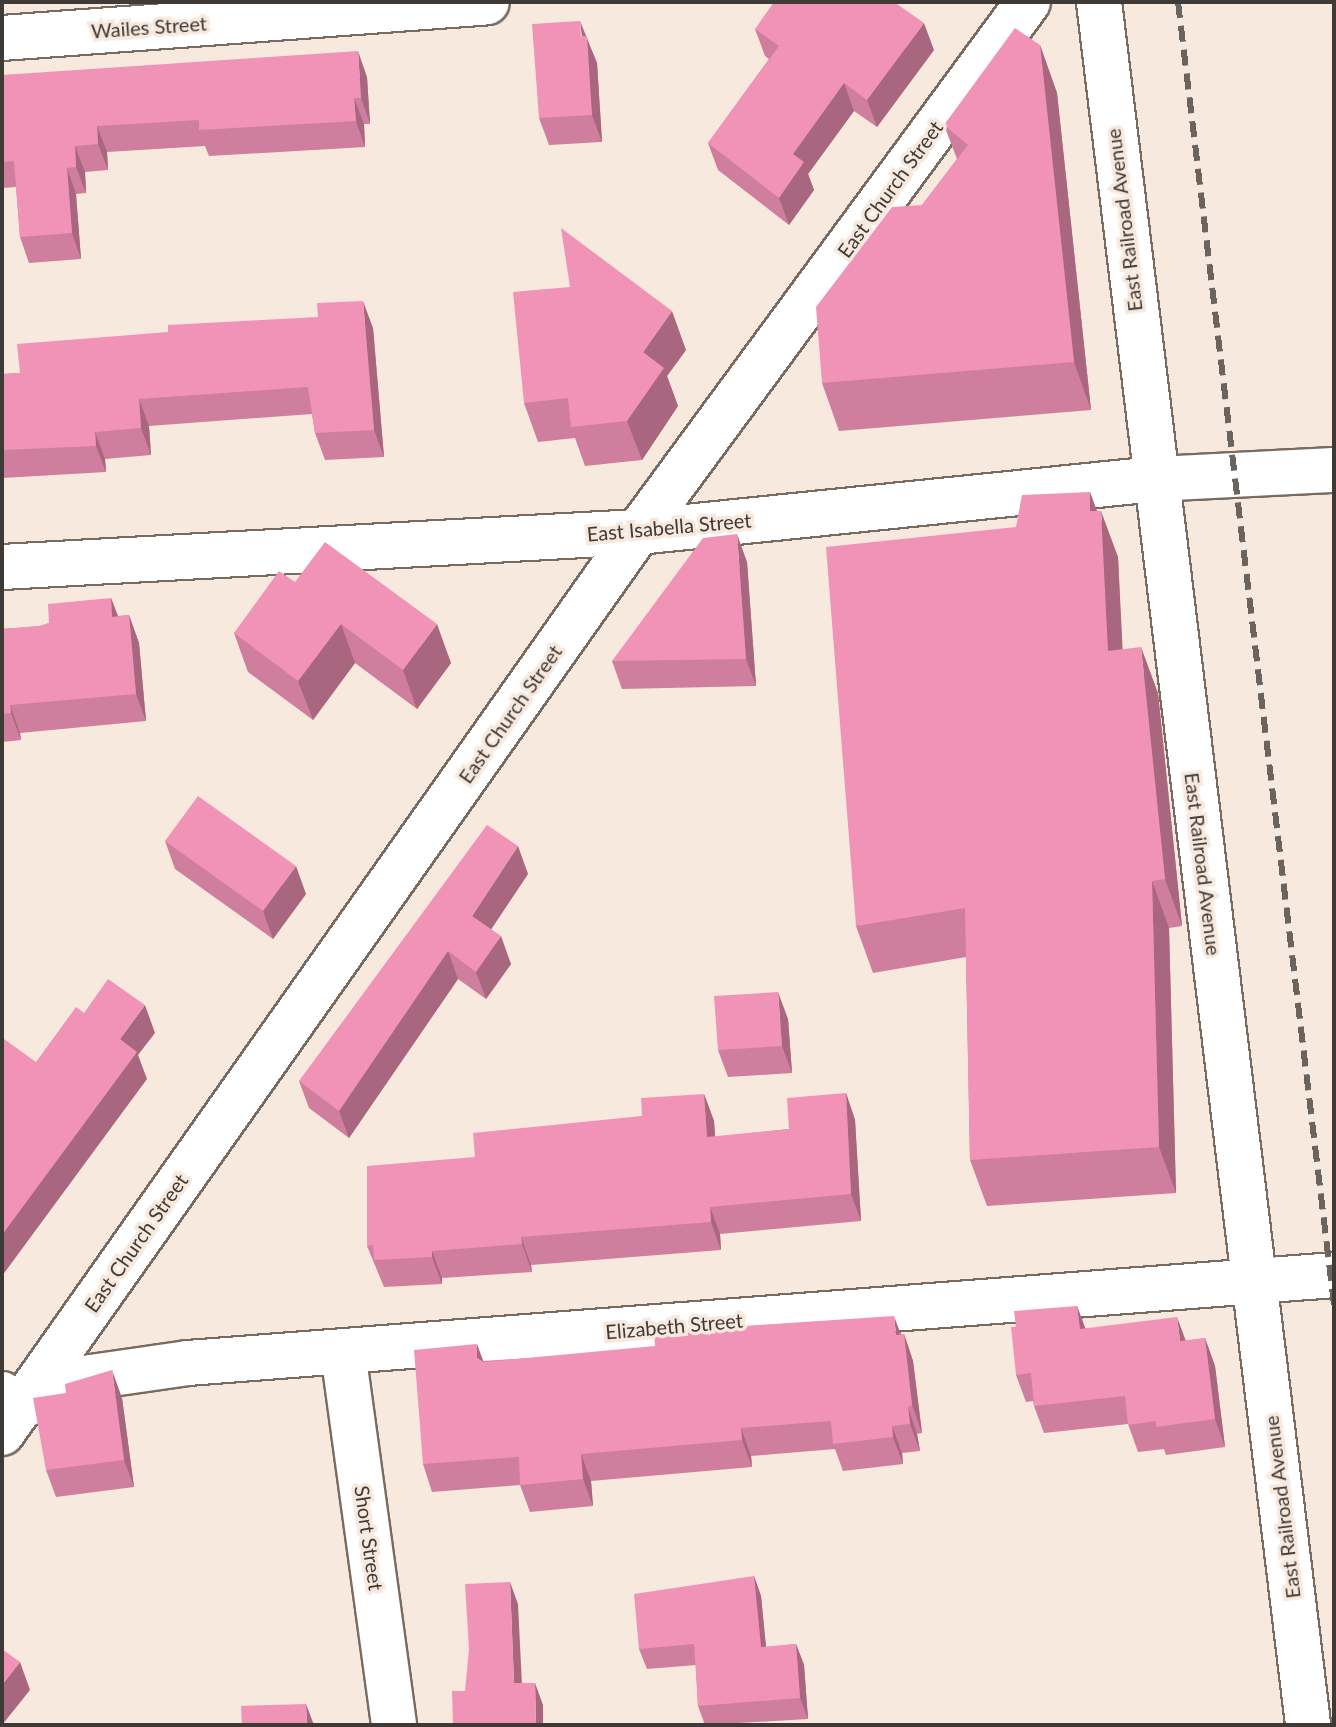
<!DOCTYPE html>
<html>
<head>
<meta charset="utf-8">
<style>
	body { margin:0 }
	#map { position:relative; width:1336px; height:1727px; overflow:hidden; background:#f7e9de; font-family:Lato,sans-serif }
	div>[style] { position:absolute }
	.roads { filter:drop-shadow(2px 0 #786c62) drop-shadow(-2px 0 #786c62) drop-shadow(0 2px #786c62) drop-shadow(0 -2px #786c62) }
	.minor>* { height:44px; margin:-22px; padding:0 22px; transform-origin:22px; border-radius:22px; background:#fff }
	.tertiary>* { height:44px; margin:-22px; padding:0 22px; transform-origin:22px; border-radius:22px; background:#fff }
	.rail>* { height:6px; margin-top:-3px; transform-origin:0; background:repeating-linear-gradient(90deg,#6b635d 0 16px,transparent 0 24px) }
	.wall>* { inset:0; background:#cf7e9d }
	.shaded-wall>* { inset:0; background:#a9677f }
	.building>* { inset:0; background:#f193b6 }
	span { translate:-50% -50%; white-space:nowrap; text-align:center; line-height:1.15; -webkit-text-stroke:7px #f7e9de; paint-order:stroke }
	.street-label { font-size:20px; color:#403a36 }
	.frame { position:absolute; inset:0; border:4px solid #403a36; pointer-events:none }
</style>
</head>
<body>
<div id="map">
	<div class="roads">
		<div class="minor">
			<i style="left:1099px;top:2px;width:1736px;rotate:83.08deg"></i>
			<i style="left:2px;top:38px;width:486px;rotate:-4.2deg"></i>
			<i style="left:2px;top:567px;width:637px;rotate:-3.15deg"></i>
			<i style="left:638px;top:532px;width:520px;rotate:-5.85deg"></i>
			<i style="left:1155px;top:479px;width:179px;rotate:-2.9deg"></i>
			<i style="left:343px;top:1352px;width:376px;rotate:82.2deg"></i>
			<i style="left:2px;top:1394px;width:22px;rotate:36deg"></i>
			<i style="left:20px;top:1407px;width:77px;rotate:-22.9deg"></i>
			<i style="left:91px;top:1377px;width:98px;rotate:-8.2deg"></i>
			<i style="left:188px;top:1363px;width:1149px;rotate:-4.39deg"></i>
		</div>
		<div class="tertiary">
			<i style="left:2px;top:1433px;width:1103px;rotate:-54.78deg"></i>
			<i style="left:638px;top:532px;width:658px;rotate:-53.65deg"></i>
		</div>
	</div>
	<div class="rail">
		<i style="left:1178px;top:2px;width:1312px;rotate:83.17deg"></i>
	</div>
	<div class="wall">
		<i style="clip-path:polygon(755px 29px,934px 50px,877px 127px,854px 111px,808px 174px,814px 190px,789px 225px,718px 170px,708px 143px,769px 59px,765px 56px)"></i>
		<i style="clip-path:polygon(585px 36px,597px 63px,602px 142px,549px 145px,539px 118px)"></i>
		<i style="clip-path:polygon(1040px 45px,1057px 93px,1091px 410px,839px 431px,822px 383px,922px 205px,957px 159px,944px 125px)"></i>
		<i style="clip-path:polygon(2px 75px,367px 77px,370px 124px,364px 124px,365px 147px,209px 156px,205px 146px,107px 152px,108px 170px,85px 172px,86px 193px,76px 194px,81px 259px,29px 263px,20px 237px,16px 187px,2px 188px)"></i>
		<i style="clip-path:polygon(373px 328px,384px 457px,325px 460px,315px 433px,312px 414px,149px 426px,151px 455px,105px 459px,106px 472px,2px 478px,2px 374px,20px 373px)"></i>
		<i style="clip-path:polygon(686px 350px,667px 376px,678px 406px,642px 460px,585px 466px,575px 438px,538px 442px,524px 403px)"></i>
		<i style="clip-path:polygon(1097px 511px,1118px 557px,1122px 649px,1158px 693px,1182px 926px,1169px 928px,1176px 1193px,987px 1206px,970px 1160px,966px 957px,873px 973px,856px 926px,1016px 527px)"></i>
		<i style="clip-path:polygon(747px 562px,756px 686px,622px 689px,612px 661px)"></i>
		<i style="clip-path:polygon(295px 582px,451px 663px,417px 709px,355px 663px,313px 720px,248px 672px,234px 633px)"></i>
		<i style="clip-path:polygon(111px 598px,118px 616px,129px 615px,139px 643px,146px 721px,20px 733px,21px 740px,2px 742px,2px 629px,40px 626px,49px 623px)"></i>
		<i style="clip-path:polygon(165px 841px,306px 894px,273px 939px,175px 869px)"></i>
		<i style="clip-path:polygon(528px 874px,491px 929px,511px 964px,486px 999px,458px 979px,349px 1138px,309px 1108px,299px 1081px)"></i>
		<i style="clip-path:polygon(788px 1019px,792px 1073px,728px 1077px,718px 1050px)"></i>
		<i style="clip-path:polygon(846px 1093px,855px 1120px,861px 1221px,720px 1234px,721px 1250px,531px 1265px,532px 1272px,442px 1278px,442px 1284px,384px 1287px,367px 1246px,475px 1157px,642px 1116px,704px 1094px,714px 1121px,715px 1137px,789px 1129px)"></i>
		<i style="clip-path:polygon(1077px 1306px,1085px 1328px,1186px 1341px,1205px 1338px,1215px 1366px,1225px 1447px,1166px 1455px,1164px 1449px,1138px 1452px,1128px 1424px,1044px 1433px,1034px 1406px,1033px 1401px,1026px 1402px,1016px 1375px,1016px 1327px)"></i>
		<i style="clip-path:polygon(904px 1334px,913px 1361px,922px 1433px,917px 1434px,920px 1451px,902px 1453px,903px 1464px,843px 1471px,835px 1449px,751px 1456px,752px 1467px,591px 1481px,593px 1506px,530px 1512px,520px 1485px,432px 1492px,423px 1464px,483px 1361px)"></i>
		<i style="clip-path:polygon(122px 1398px,134px 1487px,56px 1497px,46px 1470px)"></i>
		<i style="clip-path:polygon(754px 1576px,761px 1596px,766px 1647px,796px 1644px,804px 1665px,808px 1719px,705px 1725px,698px 1706px,696px 1665px,647px 1669px,639px 1649px)"></i>
	</div>
	<div class="shaded-wall">
		<i style="clip-path:polygon(580px 21px,597px 63px,602px 142px,592px 115px)"></i>
		<i style="clip-path:polygon(924px 23px,934px 50px,877px 127px,867px 100px)"></i>
		<i style="clip-path:polygon(1040px 45px,1057px 93px,1091px 410px,1074px 362px)"></i>
		<i style="clip-path:polygon(358px 51px,367px 77px,370px 124px,361px 98px)"></i>
		<i style="clip-path:polygon(844px 83px,854px 111px,808px 174px,814px 190px,789px 225px,779px 198px,793px 154px)"></i>
		<i style="clip-path:polygon(354px 98px,364px 124px,365px 147px,356px 121px)"></i>
		<i style="clip-path:polygon(97px 126px,107px 152px,108px 170px,98px 144px)"></i>
		<i style="clip-path:polygon(75px 146px,85px 172px,86px 193px,76px 167px)"></i>
		<i style="clip-path:polygon(67px 168px,76px 194px,81px 259px,72px 233px)"></i>
		<i style="clip-path:polygon(363px 301px,373px 328px,384px 457px,374px 430px)"></i>
		<i style="clip-path:polygon(672px 311px,686px 350px,667px 376px,678px 406px,642px 460px,627px 421px,643px 352px)"></i>
		<i style="clip-path:polygon(139px 399px,149px 426px,151px 455px,141px 428px)"></i>
		<i style="clip-path:polygon(95px 432px,105px 459px,106px 472px,96px 446px)"></i>
		<i style="clip-path:polygon(1090px 492px,1102px 524px,1101px 511px,1118px 557px,1125px 697px,1108px 651px,1090px 511px)"></i>
		<i style="clip-path:polygon(737px 534px,747px 562px,756px 686px,746px 659px)"></i>
		<i style="clip-path:polygon(111px 598px,121px 625px,112px 617px)"></i>
		<i style="clip-path:polygon(129px 615px,139px 643px,146px 721px,136px 694px)"></i>
		<i style="clip-path:polygon(341px 624px,355px 663px,313px 720px,298px 681px)"></i>
		<i style="clip-path:polygon(437px 624px,451px 663px,417px 709px,403px 670px)"></i>
		<i style="clip-path:polygon(1141px 647px,1158px 693px,1182px 926px,1165px 879px)"></i>
		<i style="clip-path:polygon(10px 705px,20px 733px,21px 740px,11px 713px)"></i>
		<i style="clip-path:polygon(518px 846px,528px 874px,482px 943px,472px 916px)"></i>
		<i style="clip-path:polygon(296px 866px,306px 894px,273px 939px,263px 911px)"></i>
		<i style="clip-path:polygon(1152px 881px,1169px 928px,1176px 1193px,1159px 1147px)"></i>
		<i style="clip-path:polygon(501px 936px,511px 964px,486px 999px,476px 972px)"></i>
		<i style="clip-path:polygon(448px 951px,458px 979px,349px 1138px,339px 1111px)"></i>
		<i style="clip-path:polygon(778px 992px,788px 1019px,792px 1073px,782px 1046px)"></i>
		<i style="clip-path:polygon(145px 1005px,155px 1033px,138px 1055px,147px 1079px,2px 1276px,2px 1235px,120px 1039px)"></i>
		<i style="clip-path:polygon(846px 1093px,855px 1120px,861px 1221px,851px 1194px)"></i>
		<i style="clip-path:polygon(704px 1094px,714px 1121px,717px 1165px,707px 1137px)"></i>
		<i style="clip-path:polygon(710px 1207px,720px 1234px,721px 1250px,711px 1222px)"></i>
		<i style="clip-path:polygon(521px 1237px,531px 1265px,532px 1272px,522px 1244px)"></i>
		<i style="clip-path:polygon(432px 1251px,442px 1278px,442px 1284px,432px 1257px)"></i>
		<i style="clip-path:polygon(1077px 1306px,1087px 1333px,1080px 1329px)"></i>
		<i style="clip-path:polygon(894px 1316px,904px 1343px,896px 1335px)"></i>
		<i style="clip-path:polygon(1177px 1317px,1187px 1344px,1180px 1341px)"></i>
		<i style="clip-path:polygon(904px 1334px,913px 1361px,922px 1433px,912px 1405px)"></i>
		<i style="clip-path:polygon(1205px 1338px,1215px 1366px,1225px 1447px,1215px 1419px)"></i>
		<i style="clip-path:polygon(477px 1344px,487px 1371px,477px 1358px)"></i>
		<i style="clip-path:polygon(112px 1370px,122px 1398px,134px 1487px,124px 1460px)"></i>
		<i style="clip-path:polygon(908px 1407px,917px 1434px,920px 1451px,910px 1424px)"></i>
		<i style="clip-path:polygon(892px 1426px,902px 1453px,903px 1464px,893px 1437px)"></i>
		<i style="clip-path:polygon(741px 1428px,751px 1456px,752px 1467px,742px 1440px)"></i>
		<i style="clip-path:polygon(581px 1454px,591px 1481px,593px 1506px,583px 1479px)"></i>
		<i style="clip-path:polygon(754px 1576px,761px 1596px,768px 1667px,761px 1647px)"></i>
		<i style="clip-path:polygon(510px 1582px,518px 1604px,523px 1706px,514px 1683px)"></i>
		<i style="clip-path:polygon(796px 1644px,804px 1665px,808px 1719px,800px 1698px)"></i>
		<i style="clip-path:polygon(20px 1662px,30px 1690px,2px 1725px,2px 1685px)"></i>
		<i style="clip-path:polygon(535px 1683px,543px 1705px,543px 1725px,536px 1725px)"></i>
		<i style="clip-path:polygon(306px 1704px,314px 1725px,307px 1725px)"></i>
	</div>
	<div class="building">
		<i style="clip-path:polygon(774px 2px,894px 2px,924px 23px,867px 100px,844px 83px,793px 154px,804px 162px,779px 198px,708px 143px,779px 46px,755px 29px)"></i>
		<i style="clip-path:polygon(580px 21px,581px 36px,587px 36px,592px 115px,539px 118px,532px 24px)"></i>
		<i style="clip-path:polygon(1015px 28px,1040px 45px,1074px 362px,822px 383px,816px 307px,892px 207px,922px 205px,968px 145px,944px 125px)"></i>
		<i style="clip-path:polygon(358px 51px,361px 98px,354px 98px,356px 121px,199px 130px,199px 120px,97px 126px,98px 144px,75px 146px,76px 167px,67px 168px,72px 233px,20px 237px,14px 161px,2px 162px,2px 75px)"></i>
		<i style="clip-path:polygon(561px 228px,672px 311px,643px 352px,664px 368px,627px 421px,571px 427px,568px 398px,524px 403px,513px 292px,570px 287px)"></i>
		<i style="clip-path:polygon(363px 301px,374px 430px,315px 433px,308px 387px,139px 399px,141px 428px,95px 432px,96px 446px,2px 450px,2px 374px,20px 373px,17px 344px,168px 332px,168px 325px,318px 317px,317px 303px)"></i>
		<i style="clip-path:polygon(1090px 492px,1090px 511px,1101px 511px,1108px 651px,1141px 647px,1165px 879px,1152px 881px,1159px 1147px,970px 1160px,965px 908px,856px 926px,826px 547px,1016px 527px,1022px 495px)"></i>
		<i style="clip-path:polygon(737px 534px,746px 659px,612px 661px,703px 538px)"></i>
		<i style="clip-path:polygon(325px 542px,437px 624px,403px 670px,341px 624px,298px 681px,234px 633px,279px 571px,295px 582px)"></i>
		<i style="clip-path:polygon(111px 598px,112px 617px,129px 615px,136px 694px,10px 705px,11px 713px,2px 714px,2px 629px,40px 626px,49px 623px,48px 604px)"></i>
		<i style="clip-path:polygon(198px 796px,296px 866px,263px 911px,165px 841px)"></i>
		<i style="clip-path:polygon(487px 825px,518px 846px,472px 916px,501px 936px,476px 972px,448px 951px,339px 1111px,299px 1081px)"></i>
		<i style="clip-path:polygon(108px 979px,145px 1005px,120px 1039px,137px 1052px,2px 1235px,2px 1042px,4px 1039px,36px 1062px,76px 1007px,84px 1013px)"></i>
		<i style="clip-path:polygon(778px 992px,782px 1046px,718px 1050px,714px 996px)"></i>
		<i style="clip-path:polygon(846px 1093px,851px 1194px,710px 1207px,711px 1222px,521px 1237px,522px 1244px,432px 1251px,432px 1257px,374px 1260px,373px 1245px,367px 1246px,367px 1166px,475px 1157px,473px 1133px,642px 1116px,641px 1098px,704px 1094px,707px 1137px,789px 1129px,787px 1098px)"></i>
		<i style="clip-path:polygon(1077px 1306px,1080px 1329px,1177px 1317px,1180px 1341px,1205px 1338px,1215px 1419px,1156px 1427px,1156px 1421px,1128px 1425px,1125px 1396px,1034px 1406px,1031px 1373px,1016px 1375px,1011px 1327px,1016px 1327px,1014px 1311px)"></i>
		<i style="clip-path:polygon(894px 1316px,896px 1335px,904px 1334px,912px 1405px,908px 1407px,910px 1424px,892px 1426px,893px 1437px,833px 1444px,831px 1421px,741px 1428px,742px 1440px,581px 1454px,583px 1479px,520px 1485px,519px 1457px,423px 1464px,414px 1350px,477px 1344px,477px 1358px,484px 1362px,655px 1346px,654px 1332px)"></i>
		<i style="clip-path:polygon(112px 1370px,124px 1460px,46px 1470px,33px 1398px,66px 1393px,65px 1384px)"></i>
		<i style="clip-path:polygon(754px 1576px,761px 1647px,796px 1644px,800px 1698px,698px 1706px,694px 1644px,639px 1649px,634px 1594px)"></i>
		<i style="clip-path:polygon(510px 1582px,514px 1683px,535px 1683px,536px 1725px,453px 1725px,452px 1691px,465px 1691px,469px 1649px,465px 1584px)"></i>
		<i style="clip-path:polygon(2px 1649px,20px 1662px,2px 1685px)"></i>
		<i style="clip-path:polygon(306px 1704px,307px 1725px,242px 1725px,241px 1706px)"></i>
	</div>
	<div class="street-label">
		<span style="left:149px;top:27px;rotate:-4deg">Wailes Street</span>
		<span style="left:890px;top:189px;rotate:-54deg">East Church Street</span>
		<span style="left:1124px;top:220px;rotate:-97deg">East Railroad Avenue</span>
		<span style="left:669px;top:527px;rotate:-5deg">East Isabella Street</span>
		<span style="left:510px;top:714px;rotate:-55deg">East Church Street</span>
		<span style="left:1203px;top:864px;rotate:83deg">East Railroad Avenue</span>
		<span style="left:136px;top:1243px;rotate:-55deg">East Church Street</span>
		<span style="left:674px;top:1326px;rotate:-5deg">Elizabeth Street</span>
		<span style="left:1282px;top:1507px;rotate:-97deg">East Railroad Avenue</span>
		<span style="left:369px;top:1538px;rotate:82deg">Short Street</span>
	</div>
	<div class="frame"></div>
</div>
</body>
</html>
